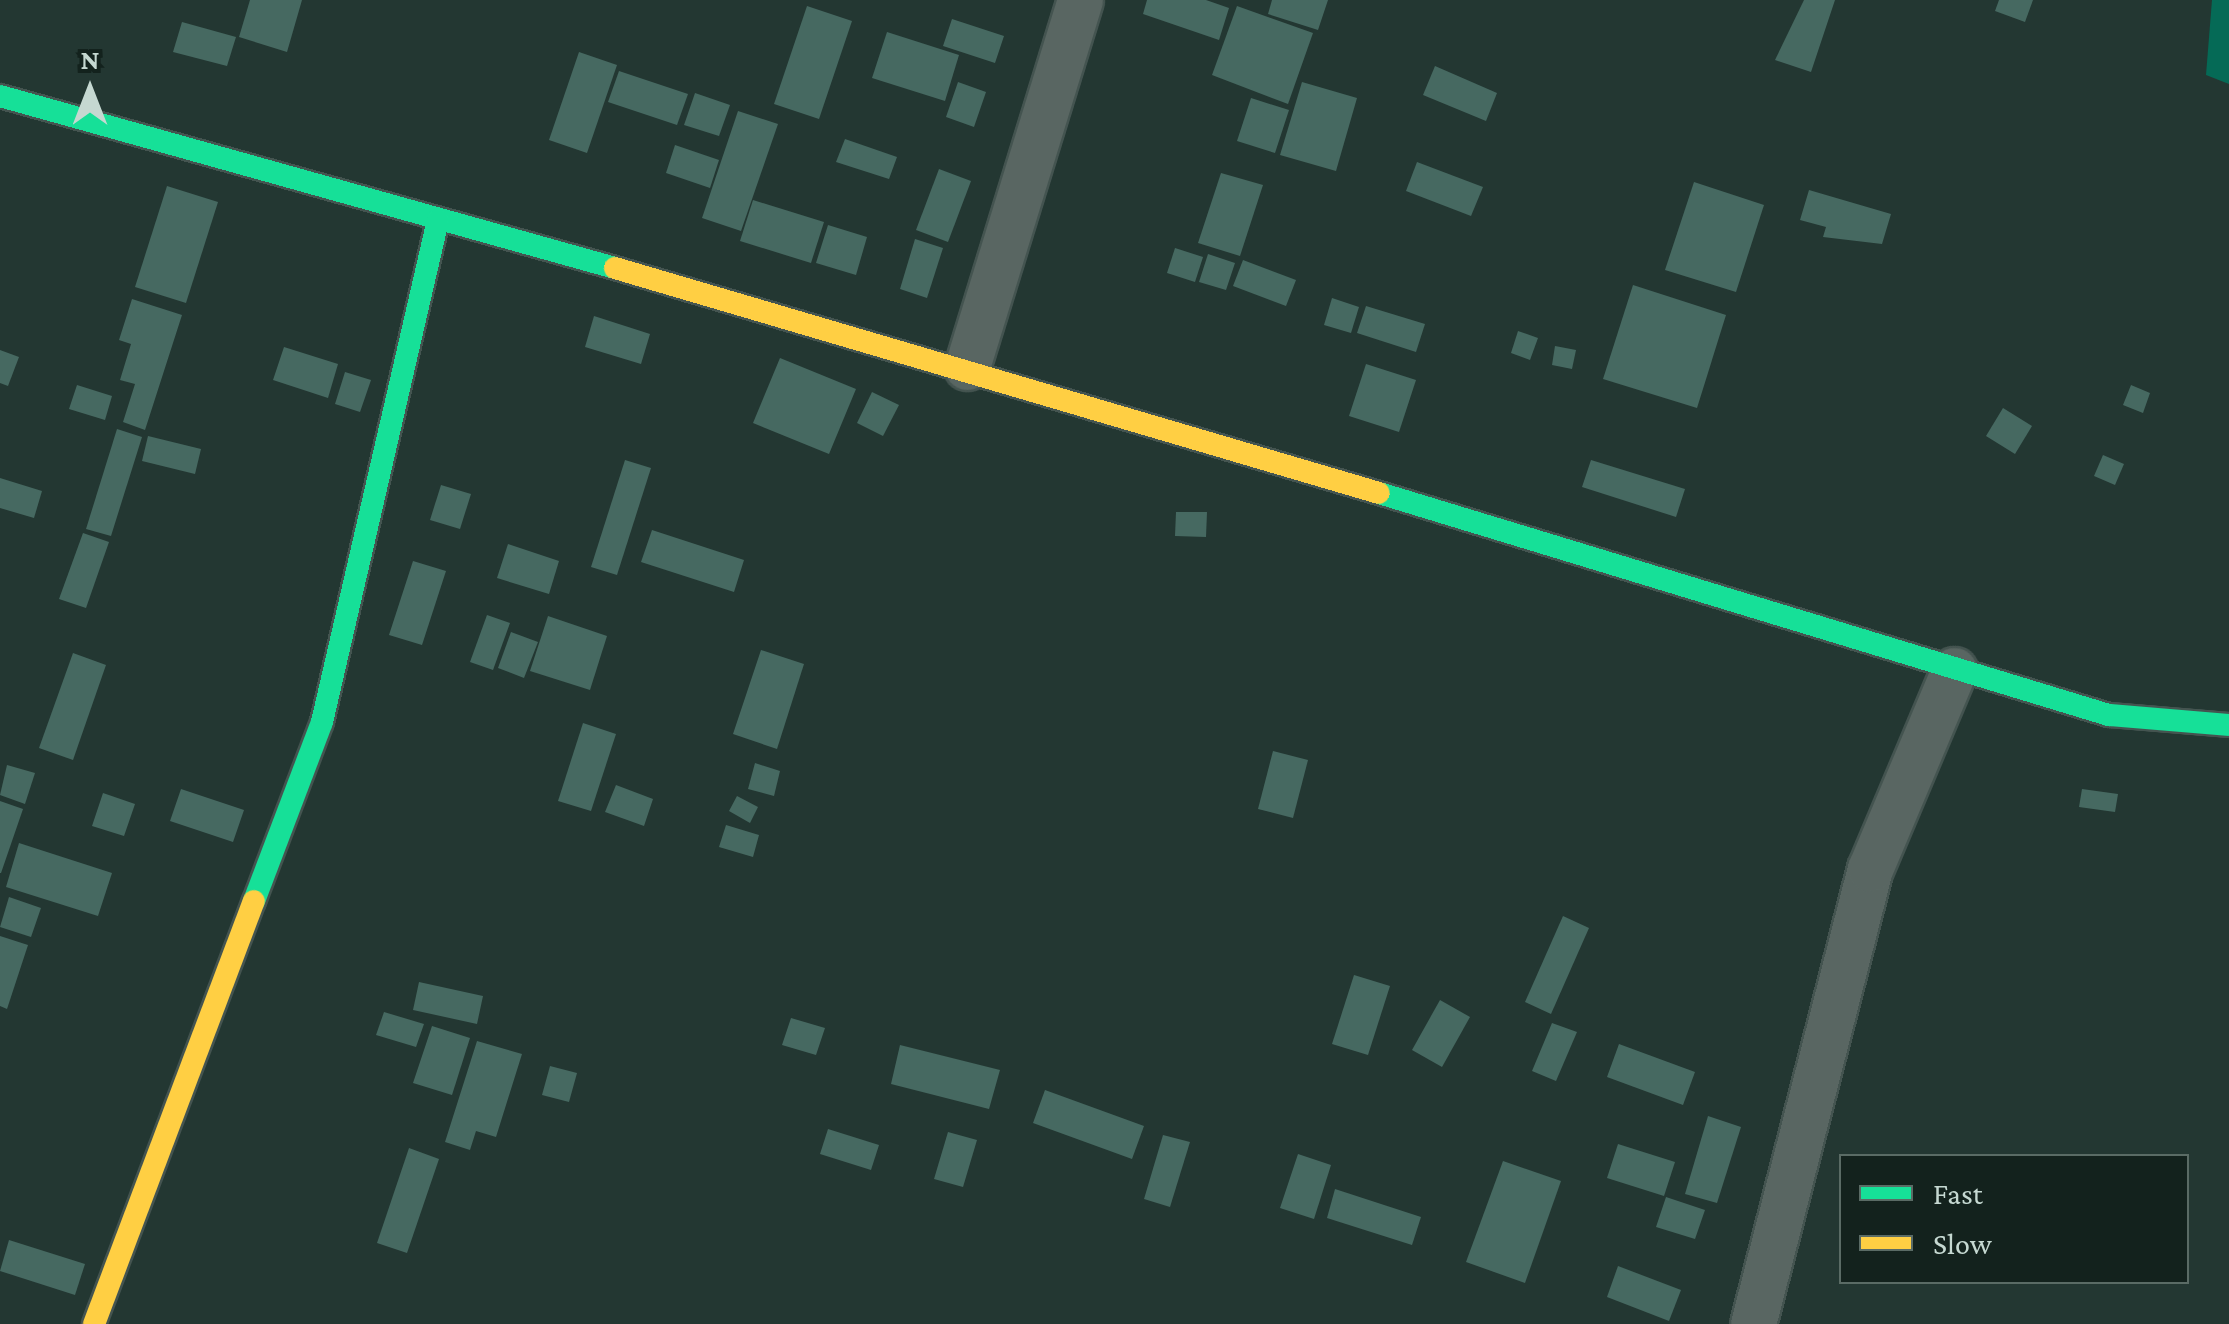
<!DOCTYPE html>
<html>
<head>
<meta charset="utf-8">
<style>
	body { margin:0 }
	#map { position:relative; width:2229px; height:1324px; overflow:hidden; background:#233732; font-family:"Crimson Pro",serif }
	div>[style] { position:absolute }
	.green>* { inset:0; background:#056a56 }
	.building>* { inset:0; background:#466961 }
	.roads { filter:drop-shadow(2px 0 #445450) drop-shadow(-2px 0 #445450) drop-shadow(0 2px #445450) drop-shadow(0 -2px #445450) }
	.street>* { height:45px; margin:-22.5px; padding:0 22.5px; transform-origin:22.5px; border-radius:22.5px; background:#596662 }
	.fast>* { height:22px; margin:-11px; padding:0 11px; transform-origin:11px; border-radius:11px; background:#16e098 }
	.slow>* { height:22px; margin:-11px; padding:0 11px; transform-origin:11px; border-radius:11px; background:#ffcf43 }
	span { translate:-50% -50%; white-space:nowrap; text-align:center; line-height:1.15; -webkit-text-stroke:10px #13221d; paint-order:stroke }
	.legend { position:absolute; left:1839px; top:1154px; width:350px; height:130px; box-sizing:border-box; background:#13221d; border:2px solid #5a6b65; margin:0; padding:12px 18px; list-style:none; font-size:30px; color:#c5d8d1 }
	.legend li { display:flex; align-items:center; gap:20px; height:50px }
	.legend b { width:50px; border:2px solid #5a6b65 }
	.north { position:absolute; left:40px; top:40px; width:100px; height:100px; -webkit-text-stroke:8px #13221d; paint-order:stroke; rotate:0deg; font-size:28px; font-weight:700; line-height:40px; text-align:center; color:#c5d8d1 }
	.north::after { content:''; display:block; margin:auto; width:35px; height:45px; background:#c5d8d1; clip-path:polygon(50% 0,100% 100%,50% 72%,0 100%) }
</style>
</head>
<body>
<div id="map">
	<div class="green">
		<i style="clip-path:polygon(2212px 0,2229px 0,2229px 84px,2206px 75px)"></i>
	</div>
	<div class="building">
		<i style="clip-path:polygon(250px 0,302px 0,287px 52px,239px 37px)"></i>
		<i style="clip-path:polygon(1147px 0,1206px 0,1229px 8px,1219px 40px,1143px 14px)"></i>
		<i style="clip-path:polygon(1272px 0,1328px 0,1318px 30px,1268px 14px)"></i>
		<i style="clip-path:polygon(1804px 0,1835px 0,1811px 72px,1775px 60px)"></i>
		<i style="clip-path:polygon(1999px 0,2033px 0,2025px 22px,1995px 11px)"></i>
		<i style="clip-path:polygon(807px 6px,852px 21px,819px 119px,774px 104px)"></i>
		<i style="clip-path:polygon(1237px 6px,1313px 33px,1288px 104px,1212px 75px)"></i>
		<i style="clip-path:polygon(952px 19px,1004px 36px,995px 63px,943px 46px)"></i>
		<i style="clip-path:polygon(182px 22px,236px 37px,227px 66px,173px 52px)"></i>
		<i style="clip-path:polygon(887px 32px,959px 55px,945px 101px,872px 78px)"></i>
		<i style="clip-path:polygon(579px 52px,617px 65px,587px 153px,549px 140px)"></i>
		<i style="clip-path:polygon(1435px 66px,1497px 93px,1486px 121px,1423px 95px)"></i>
		<i style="clip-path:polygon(619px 71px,688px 94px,677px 125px,608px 102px)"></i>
		<i style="clip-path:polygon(958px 82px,986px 92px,974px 127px,946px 117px)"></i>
		<i style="clip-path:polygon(1302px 82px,1357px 98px,1336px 171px,1280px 155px)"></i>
		<i style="clip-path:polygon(695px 93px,730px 105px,719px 136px,684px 125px)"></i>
		<i style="clip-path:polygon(1251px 98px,1289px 110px,1275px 153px,1237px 141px)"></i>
		<i style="clip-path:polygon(738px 111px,778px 124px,741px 231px,702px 218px)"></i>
		<i style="clip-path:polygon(845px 139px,897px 157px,889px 179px,836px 162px)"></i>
		<i style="clip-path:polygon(675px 145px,719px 160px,710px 188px,666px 173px)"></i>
		<i style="clip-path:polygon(1417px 162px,1483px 187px,1471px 216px,1406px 191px)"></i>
		<i style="clip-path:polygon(939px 169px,971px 181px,948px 242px,916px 230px)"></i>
		<i style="clip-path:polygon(1221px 173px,1263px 185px,1240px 256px,1198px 243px)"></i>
		<i style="clip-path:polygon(1694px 182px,1764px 205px,1736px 292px,1665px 270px)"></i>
		<i style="clip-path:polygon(167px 186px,218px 202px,186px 303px,135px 287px)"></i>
		<i style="clip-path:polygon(1809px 190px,1891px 214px,1882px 244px,1823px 237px,1826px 227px,1800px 220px)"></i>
		<i style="clip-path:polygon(753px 200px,824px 222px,811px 263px,740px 241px)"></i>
		<i style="clip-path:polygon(828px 225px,867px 237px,856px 275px,816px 263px)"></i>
		<i style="clip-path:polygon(915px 239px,943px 248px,927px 298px,900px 289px)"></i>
		<i style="clip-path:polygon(1175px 248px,1203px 257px,1195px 282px,1167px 273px)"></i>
		<i style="clip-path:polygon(1208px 254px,1235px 263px,1226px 290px,1199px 282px)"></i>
		<i style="clip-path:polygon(1243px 260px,1296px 280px,1286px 306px,1233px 286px)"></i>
		<i style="clip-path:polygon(1633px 285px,1726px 315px,1697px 408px,1603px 379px)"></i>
		<i style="clip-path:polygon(1332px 298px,1359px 307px,1351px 333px,1324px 325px)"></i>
		<i style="clip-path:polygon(132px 299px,182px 315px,145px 430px,123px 422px,135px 384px,120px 380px,131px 344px,119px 340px)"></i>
		<i style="clip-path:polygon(1366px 306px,1425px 324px,1416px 352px,1357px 333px)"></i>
		<i style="clip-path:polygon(594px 316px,650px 334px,641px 364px,585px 347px)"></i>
		<i style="clip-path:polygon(1518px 331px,1538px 338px,1530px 360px,1511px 353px)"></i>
		<i style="clip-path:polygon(1555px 346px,1576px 350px,1572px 369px,1552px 365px)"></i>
		<i style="clip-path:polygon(284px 347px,338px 364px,328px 398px,273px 380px)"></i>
		<i style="clip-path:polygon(0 350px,19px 357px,8px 386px,0 383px)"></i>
		<i style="clip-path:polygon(780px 358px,856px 389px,829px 454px,753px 423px)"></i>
		<i style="clip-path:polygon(1366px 364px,1416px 380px,1399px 432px,1349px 416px)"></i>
		<i style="clip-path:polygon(345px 372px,371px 380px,360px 412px,335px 404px)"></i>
		<i style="clip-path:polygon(77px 385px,112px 396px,105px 420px,69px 409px)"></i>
		<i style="clip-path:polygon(2131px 385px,2150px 393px,2143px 413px,2123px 405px)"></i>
		<i style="clip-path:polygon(872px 392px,899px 405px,883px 436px,857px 423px)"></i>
		<i style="clip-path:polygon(2003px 408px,2032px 426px,2015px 454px,1986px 436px)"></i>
		<i style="clip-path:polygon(117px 429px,142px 437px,111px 536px,86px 529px)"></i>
		<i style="clip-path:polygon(148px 436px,201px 449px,195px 474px,142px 461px)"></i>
		<i style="clip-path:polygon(2103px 455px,2124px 464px,2115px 485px,2094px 476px)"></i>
		<i style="clip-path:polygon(625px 460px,651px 468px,617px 575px,591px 567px)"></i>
		<i style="clip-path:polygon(1591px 460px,1685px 489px,1676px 517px,1582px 487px)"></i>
		<i style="clip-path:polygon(0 478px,42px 491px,34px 518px,0 508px)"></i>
		<i style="clip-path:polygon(441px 485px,471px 494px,460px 529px,430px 520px)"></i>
		<i style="clip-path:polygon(1176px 512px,1207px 512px,1206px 537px,1175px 536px)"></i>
		<i style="clip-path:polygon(652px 530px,744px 560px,734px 592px,641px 562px)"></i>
		<i style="clip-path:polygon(83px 533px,109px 542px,86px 608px,59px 599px)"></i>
		<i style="clip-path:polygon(508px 544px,559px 561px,549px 594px,497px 578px)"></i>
		<i style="clip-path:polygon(413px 561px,446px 571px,422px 645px,389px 635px)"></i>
		<i style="clip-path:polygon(487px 615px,510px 623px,493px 670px,470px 662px)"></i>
		<i style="clip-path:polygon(548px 616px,607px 636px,590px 690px,530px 671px)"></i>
		<i style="clip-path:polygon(511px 632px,538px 642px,524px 678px,498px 668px)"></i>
		<i style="clip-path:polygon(761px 650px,804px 664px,777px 749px,733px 734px)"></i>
		<i style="clip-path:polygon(73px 653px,106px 665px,73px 760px,39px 748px)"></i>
		<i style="clip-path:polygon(583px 723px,616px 734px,591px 811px,558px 801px)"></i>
		<i style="clip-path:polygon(1273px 751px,1308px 760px,1293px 818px,1258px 809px)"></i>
		<i style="clip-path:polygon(755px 763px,780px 771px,774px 796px,748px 789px)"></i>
		<i style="clip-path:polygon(7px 765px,35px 773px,25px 804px,0 795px)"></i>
		<i style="clip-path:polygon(616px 785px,653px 799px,644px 826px,605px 812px)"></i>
		<i style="clip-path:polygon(181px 789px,244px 810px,233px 842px,170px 821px)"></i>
		<i style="clip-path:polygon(2082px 789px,2118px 794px,2115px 812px,2079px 807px)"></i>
		<i style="clip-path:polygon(103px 793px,135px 804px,124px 836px,92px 826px)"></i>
		<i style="clip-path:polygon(737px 796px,758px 807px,750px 823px,729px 811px)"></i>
		<i style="clip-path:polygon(0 801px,23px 809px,1px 873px,0 873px)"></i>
		<i style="clip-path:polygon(726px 825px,759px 835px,753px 857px,719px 847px)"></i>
		<i style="clip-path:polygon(19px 843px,112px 873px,98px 916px,6px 887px)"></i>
		<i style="clip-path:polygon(9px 897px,41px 908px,31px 937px,0 927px)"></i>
		<i style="clip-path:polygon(1563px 916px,1589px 928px,1551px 1014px,1525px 1002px)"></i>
		<i style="clip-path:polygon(0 936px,28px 945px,7px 1009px,0 1006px)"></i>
		<i style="clip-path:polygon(1354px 975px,1390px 986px,1368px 1055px,1332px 1044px)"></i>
		<i style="clip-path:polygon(419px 982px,483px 996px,477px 1024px,413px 1010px)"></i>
		<i style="clip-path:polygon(1440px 1000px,1470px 1017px,1442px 1067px,1412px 1050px)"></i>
		<i style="clip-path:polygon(384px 1012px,424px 1024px,416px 1047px,376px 1035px)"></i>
		<i style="clip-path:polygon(791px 1018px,825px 1028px,816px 1055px,782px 1045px)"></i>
		<i style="clip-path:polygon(1552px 1023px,1577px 1032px,1556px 1081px,1532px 1071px)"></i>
		<i style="clip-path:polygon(432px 1026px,470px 1038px,452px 1095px,413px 1083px)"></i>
		<i style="clip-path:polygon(477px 1041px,522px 1054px,496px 1137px,476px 1131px,470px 1150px,445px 1142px)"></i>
		<i style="clip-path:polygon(1619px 1044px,1695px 1072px,1683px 1105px,1607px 1077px)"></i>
		<i style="clip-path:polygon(900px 1045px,1000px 1070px,989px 1109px,891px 1084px)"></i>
		<i style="clip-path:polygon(550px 1066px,577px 1073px,569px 1102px,542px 1095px)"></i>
		<i style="clip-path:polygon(1045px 1090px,1144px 1126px,1132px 1159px,1033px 1123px)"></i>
		<i style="clip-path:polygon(1708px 1116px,1741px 1127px,1717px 1203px,1685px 1194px)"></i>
		<i style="clip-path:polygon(828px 1129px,879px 1145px,871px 1170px,820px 1154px)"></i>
		<i style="clip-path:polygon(948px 1132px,977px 1140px,963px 1187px,934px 1179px)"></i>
		<i style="clip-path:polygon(1163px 1135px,1190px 1142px,1170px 1207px,1144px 1199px)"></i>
		<i style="clip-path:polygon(1618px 1144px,1675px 1162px,1664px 1196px,1607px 1178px)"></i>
		<i style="clip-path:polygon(409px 1148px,439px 1159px,407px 1253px,377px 1243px)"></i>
		<i style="clip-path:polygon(1298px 1154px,1331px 1165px,1314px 1219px,1280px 1208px)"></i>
		<i style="clip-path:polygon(1503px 1161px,1561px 1181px,1525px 1283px,1466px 1262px)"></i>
		<i style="clip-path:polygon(1335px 1189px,1421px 1217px,1412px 1245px,1327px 1218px)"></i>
		<i style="clip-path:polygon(1666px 1197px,1705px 1210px,1695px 1239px,1656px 1227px)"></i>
		<i style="clip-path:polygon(9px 1240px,85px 1264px,75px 1295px,0 1271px)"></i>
		<i style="clip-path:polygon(1618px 1266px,1681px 1290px,1669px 1321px,1607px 1297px)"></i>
	</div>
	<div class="roads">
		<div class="street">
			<i style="left:967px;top:367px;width:384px;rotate:-72.9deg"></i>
			<i style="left:1753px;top:1324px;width:470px;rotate:-75.6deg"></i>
			<i style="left:1870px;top:869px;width:216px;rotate:-67.1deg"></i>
		</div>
		<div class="fast">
			<i style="left:0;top:96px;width:639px;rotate:15.62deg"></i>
			<i style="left:1379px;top:493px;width:763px;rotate:16.92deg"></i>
			<i style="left:2109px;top:715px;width:120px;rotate:4.8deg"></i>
			<i style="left:254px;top:901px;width:191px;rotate:-69.2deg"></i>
			<i style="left:322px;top:722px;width:515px;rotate:-76.99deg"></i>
		</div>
		<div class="slow">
			<i style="left:615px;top:268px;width:796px;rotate:16.41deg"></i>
			<i style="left:94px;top:1324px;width:452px;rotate:-69.3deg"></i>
		</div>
	</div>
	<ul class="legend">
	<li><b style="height:12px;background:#16e098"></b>Fast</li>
	<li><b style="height:12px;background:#ffcf43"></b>Slow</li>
	</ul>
	<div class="north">N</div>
</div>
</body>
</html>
